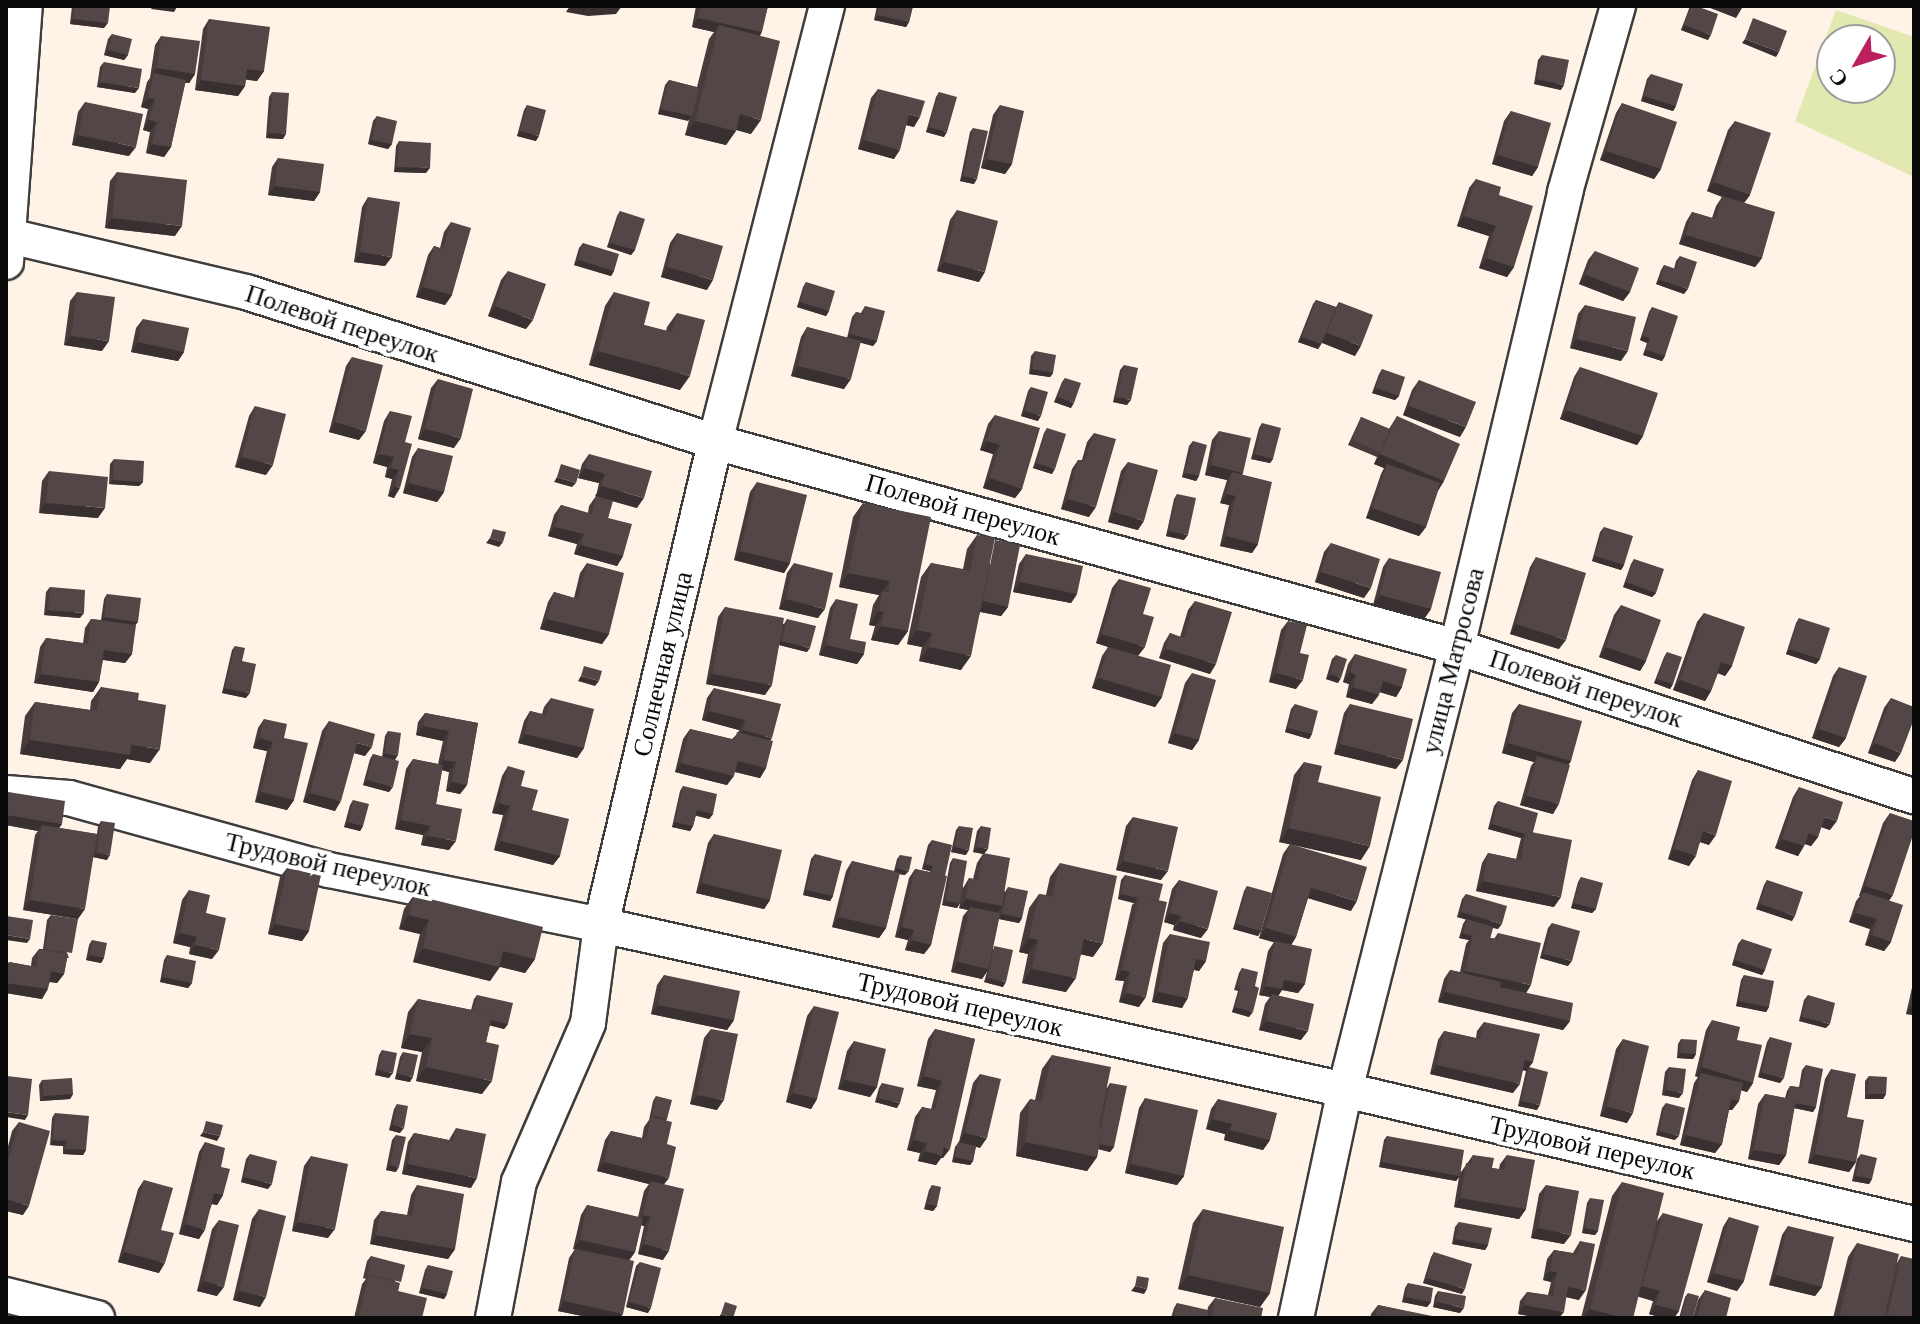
<!DOCTYPE html>
<html>
<head>
<meta charset="utf-8">
<style>
	body { margin:0 }
	#map { position:relative; width:1920px; height:1324px; overflow:hidden; background:#fff2e6; font-family:Georgia,serif }
	div>[style] { position:absolute }
	.green>* { inset:0; background:#e1e9b0 }
	.roads { filter:drop-shadow(2px 0 #3d3d3d) drop-shadow(-2px 0 #3d3d3d) drop-shadow(0 2px #3d3d3d) drop-shadow(0 -2px #3d3d3d) }
	.minor>* { height:34px; margin:-17px; padding:0 17px; transform-origin:17px; border-radius:17px; background:#fff }
	.wall>* { inset:0; background:#473c3c }
	.shaded-wall>* { inset:0; background:#393131 }
	.building>* { inset:0; background:#524646 }
	span { translate:-50% -50%; white-space:nowrap; text-align:center; line-height:1.15; -webkit-text-stroke:8px #fff; paint-order:stroke }
	.street-label { font-size:26px; color:#0a0a0a }
	.frame { position:absolute; inset:0; border:8px solid #0a0a0a; pointer-events:none }
	.north { position:absolute; left:1816px; top:24px; width:80px; height:80px; box-sizing:border-box; background:#fff; border:2px solid #9d9d9d; border-radius:50%; rotate:231deg; font-size:22px; font-weight:700; line-height:32px; text-align:center; color:#0a0a0a }
	.north::after { content:''; display:block; margin:auto; width:28px; height:36px; background:#bb205d; clip-path:polygon(50% 0,100% 100%,50% 72%,0 100%) }
</style>
</head>
<body>
<div id="map">
	<div class="green">
		<i style="clip-path:polygon(evenodd,1836px 10px,1914px 37px,1914px 177px,1795px 121px,1836px 10px,1832px 40px,1880px 40px,1880px 88px,1832px 88px,1832px 40px)"></i>
	</div>
	<div class="roads">
		<div class="minor">
			<i style="left:9px;top:236px;width:244px;rotate:13.3deg"></i>
			<i style="left:246px;top:292px;width:492px;rotate:17.7deg"></i>
			<i style="left:715px;top:442px;width:770px;rotate:15.44deg"></i>
			<i style="left:1457px;top:647px;width:481px;rotate:18.1deg"></i>
			<i style="left:6px;top:262px;width:257px;rotate:-85.8deg"></i>
			<i style="left:6px;top:793px;width:63px;rotate:4.5deg"></i>
			<i style="left:69px;top:798px;width:270px;rotate:15.5deg"></i>
			<i style="left:329px;top:870px;width:278px;rotate:11.4deg"></i>
			<i style="left:601px;top:925px;width:762px;rotate:12.5deg"></i>
			<i style="left:1345px;top:1090px;width:585px;rotate:13.25deg"></i>
			<i style="left:6px;top:1295px;width:94px;rotate:14.2deg"></i>
			<i style="left:493px;top:1318px;width:138px;rotate:-79.2deg"></i>
			<i style="left:519px;top:1182px;width:173px;rotate:-66.5deg"></i>
			<i style="left:588px;top:1023px;width:99px;rotate:-82.4deg"></i>
			<i style="left:601px;top:925px;width:496px;rotate:-76.7deg"></i>
			<i style="left:715px;top:442px;width:450px;rotate:-75.6deg"></i>
			<i style="left:1296px;top:1318px;width:233px;rotate:-77.9deg"></i>
			<i style="left:1345px;top:1090px;width:457px;rotate:-75.8deg"></i>
			<i style="left:1457px;top:647px;width:468px;rotate:-76.6deg"></i>
			<i style="left:1565px;top:192px;width:193px;rotate:-74.1deg"></i>
		</div>
	</div>
	<div class="wall">
		<i style="clip-path:polygon(72px 6px,110px 6px,104px 28px,70px 24px)"></i>
		<i style="clip-path:polygon(696px 6px,768px 6px,760px 36px,751px 134px,736px 130px,726px 145px,685px 135px,689px 120px,658px 114px,665px 85px,669px 80px,697px 87px,709px 39px,714px 32px,692px 27px)"></i>
		<i style="clip-path:polygon(877px 6px,913px 6px,909px 22px,906px 27px,874px 20px)"></i>
		<i style="clip-path:polygon(1690px 6px,1696px 6px,1708px 40px,1681px 30px)"></i>
		<i style="clip-path:polygon(209px 19px,264px 71px,257px 81px,246px 79px,245px 86px,238px 96px,195px 90px,203px 29px)"></i>
		<i style="clip-path:polygon(112px 34px,128px 55px,124px 60px,104px 55px,108px 39px)"></i>
		<i style="clip-path:polygon(161px 36px,195px 74px,189px 83px,185px 83px,171px 147px,164px 157px,146px 153px,150px 132px,143px 130px,148px 109px,141px 107px,147px 82px,150px 78px,155px 45px)"></i>
		<i style="clip-path:polygon(1542px 55px,1561px 90px,1534px 84px,1538px 60px)"></i>
		<i style="clip-path:polygon(104px 62px,135px 93px,97px 87px,100px 67px)"></i>
		<i style="clip-path:polygon(1651px 74px,1676px 106px,1673px 111px,1641px 101px,1647px 79px)"></i>
		<i style="clip-path:polygon(878px 89px,914px 127px,906px 125px,894px 159px,858px 149px,871px 98px)"></i>
		<i style="clip-path:polygon(272px 92px,283px 139px,266px 138px,269px 97px)"></i>
		<i style="clip-path:polygon(939px 92px,944px 137px,926px 132px,936px 97px)"></i>
		<i style="clip-path:polygon(85px 102px,129px 156px,72px 145px,78px 112px)"></i>
		<i style="clip-path:polygon(1622px 103px,1661px 169px,1654px 179px,1600px 160px,1616px 113px)"></i>
		<i style="clip-path:polygon(527px 105px,536px 141px,517px 136px,524px 110px)"></i>
		<i style="clip-path:polygon(1000px 105px,1012px 164px,1005px 174px,981px 168px,993px 115px)"></i>
		<i style="clip-path:polygon(1511px 111px,1538px 167px,1532px 176px,1492px 164px,1504px 121px)"></i>
		<i style="clip-path:polygon(377px 116px,392px 144px,388px 149px,368px 144px,373px 121px)"></i>
		<i style="clip-path:polygon(1735px 121px,1750px 195px,1744px 203px,1762px 258px,1755px 267px,1679px 244px,1686px 222px,1692px 212px,1712px 218px,1716px 206px,1722px 197px,1707px 191px,1728px 130px)"></i>
		<i style="clip-path:polygon(973px 128px,974px 184px,960px 181px,970px 132px)"></i>
		<i style="clip-path:polygon(399px 141px,426px 173px,394px 172px,396px 146px)"></i>
		<i style="clip-path:polygon(278px 158px,320px 192px,314px 201px,268px 195px,272px 167px)"></i>
		<i style="clip-path:polygon(117px 172px,175px 236px,105px 228px,110px 181px)"></i>
		<i style="clip-path:polygon(1476px 179px,1499px 195px,1514px 267px,1507px 277px,1479px 268px,1489px 236px,1457px 226px,1469px 188px)"></i>
		<i style="clip-path:polygon(368px 197px,385px 266px,354px 262px,362px 207px)"></i>
		<i style="clip-path:polygon(957px 210px,979px 282px,937px 271px,950px 220px)"></i>
		<i style="clip-path:polygon(620px 211px,635px 250px,631px 255px,607px 247px,617px 216px)"></i>
		<i style="clip-path:polygon(451px 222px,452px 295px,445px 305px,416px 297px,428px 255px,434px 246px,440px 248px,444px 232px)"></i>
		<i style="clip-path:polygon(677px 233px,707px 290px,661px 277px,670px 243px)"></i>
		<i style="clip-path:polygon(583px 243px,614px 271px,611px 276px,574px 265px,579px 248px)"></i>
		<i style="clip-path:polygon(1595px 251px,1630px 292px,1623px 301px,1579px 284px,1588px 260px)"></i>
		<i style="clip-path:polygon(1680px 256px,1684px 294px,1656px 284px,1661px 270px,1664px 265px,1674px 269px,1676px 261px)"></i>
		<i style="clip-path:polygon(508px 271px,526px 329px,488px 316px,501px 280px)"></i>
		<i style="clip-path:polygon(806px 282px,829px 311px,826px 316px,797px 307px,803px 287px)"></i>
		<i style="clip-path:polygon(77px 292px,102px 351px,64px 345px,70px 301px)"></i>
		<i style="clip-path:polygon(614px 292px,644px 325px,666px 331px,667px 327px,677px 313px,680px 390px,589px 365px,605px 306px)"></i>
		<i style="clip-path:polygon(1316px 300px,1336px 307px,1339px 302px,1355px 356px,1322px 343px,1318px 349px,1298px 342px,1313px 304px)"></i>
		<i style="clip-path:polygon(1585px 305px,1621px 361px,1570px 348px,1578px 314px)"></i>
		<i style="clip-path:polygon(865px 306px,877px 341px,873px 346px,860px 342px,844px 389px,791px 376px,801px 337px,807px 327px,847px 338px,852px 317px,856px 312px,861px 313px)"></i>
		<i style="clip-path:polygon(1652px 307px,1665px 356px,1662px 361px,1643px 355px,1647px 343px,1640px 340px,1649px 312px)"></i>
		<i style="clip-path:polygon(143px 319px,184px 352px,178px 361px,131px 352px,136px 328px)"></i>
		<i style="clip-path:polygon(1035px 351px,1053px 373px,1050px 377px,1029px 374px,1031px 356px)"></i>
		<i style="clip-path:polygon(352px 357px,359px 440px,329px 432px,346px 366px)"></i>
		<i style="clip-path:polygon(1124px 365px,1127px 405px,1113px 402px,1120px 370px)"></i>
		<i style="clip-path:polygon(1580px 367px,1643px 436px,1637px 445px,1560px 419px,1574px 377px)"></i>
		<i style="clip-path:polygon(1382px 369px,1399px 396px,1395px 400px,1372px 393px,1379px 374px)"></i>
		<i style="clip-path:polygon(1065px 378px,1071px 408px,1054px 402px,1062px 382px)"></i>
		<i style="clip-path:polygon(438px 379px,454px 448px,418px 439px,431px 388px)"></i>
		<i style="clip-path:polygon(1419px 380px,1460px 437px,1403px 415px,1412px 390px)"></i>
		<i style="clip-path:polygon(1031px 387px,1038px 421px,1021px 416px,1028px 391px)"></i>
		<i style="clip-path:polygon(255px 406px,266px 475px,235px 467px,249px 416px)"></i>
		<i style="clip-path:polygon(390px 411px,405px 442px,394px 498px,388px 496px,392px 479px,385px 477px,387px 467px,373px 463px,384px 421px)"></i>
		<i style="clip-path:polygon(995px 415px,1022px 489px,1015px 498px,983px 488px,993px 454px,980px 450px,988px 424px)"></i>
		<i style="clip-path:polygon(1397px 416px,1444px 481px,1438px 491px,1426px 527px,1419px 536px,1366px 518px,1381px 474px,1384px 468px,1374px 464px,1377px 457px,1348px 445px,1361px 417px,1389px 429px)"></i>
		<i style="clip-path:polygon(1262px 423px,1273px 459px,1270px 463px,1251px 459px,1259px 428px)"></i>
		<i style="clip-path:polygon(1047px 428px,1052px 474px,1033px 468px,1044px 433px)"></i>
		<i style="clip-path:polygon(1219px 431px,1243px 473px,1242px 475px,1258px 544px,1252px 553px,1220px 546px,1229px 505px,1220px 503px,1227px 480px,1205px 475px,1212px 440px)"></i>
		<i style="clip-path:polygon(1094px 433px,1089px 517px,1061px 509px,1072px 469px,1078px 460px,1082px 460px,1087px 442px)"></i>
		<i style="clip-path:polygon(1193px 441px,1199px 476px,1196px 481px,1182px 477px,1189px 446px)"></i>
		<i style="clip-path:polygon(418px 448px,444px 492px,437px 502px,403px 493px,412px 457px)"></i>
		<i style="clip-path:polygon(589px 454px,637px 508px,612px 501px,608px 518px,623px 556px,617px 566px,574px 554px,577px 544px,548px 536px,554px 515px,561px 505px,588px 513px,589px 506px,596px 496px,599px 483px,578px 478px,582px 464px)"></i>
		<i style="clip-path:polygon(114px 459px,143px 482px,139px 486px,109px 484px,110px 464px)"></i>
		<i style="clip-path:polygon(1128px 462px,1138px 530px,1108px 522px,1121px 471px)"></i>
		<i style="clip-path:polygon(49px 471px,98px 518px,39px 513px,42px 481px)"></i>
		<i style="clip-path:polygon(757px 482px,790px 563px,784px 573px,734px 560px,750px 492px)"></i>
		<i style="clip-path:polygon(1177px 494px,1184px 540px,1166px 536px,1174px 499px)"></i>
		<i style="clip-path:polygon(863px 503px,908px 631px,898px 645px,871px 640px,875px 626px,869px 625px,873px 605px,879px 595px,839px 587px,853px 517px)"></i>
		<i style="clip-path:polygon(1604px 527px,1624px 565px,1621px 570px,1592px 561px,1600px 532px)"></i>
		<i style="clip-path:polygon(977px 535px,1008px 607px,1001px 616px,980px 612px,961px 670px,919px 661px,922px 647px,907px 644px,921px 577px,931px 563px,963px 569px,967px 549px)"></i>
		<i style="clip-path:polygon(1331px 543px,1364px 598px,1315px 582px,1324px 552px)"></i>
		<i style="clip-path:polygon(1026px 554px,1077px 594px,1071px 603px,1013px 592px,1019px 564px)"></i>
		<i style="clip-path:polygon(1536px 557px,1559px 649px,1510px 634px,1530px 567px)"></i>
		<i style="clip-path:polygon(1389px 558px,1431px 609px,1424px 619px,1373px 605px,1383px 567px)"></i>
		<i style="clip-path:polygon(1634px 559px,1656px 593px,1652px 597px,1623px 587px,1631px 564px)"></i>
		<i style="clip-path:polygon(587px 563px,609px 634px,602px 644px,540px 629px,548px 602px,554px 592px,574px 598px,580px 573px)"></i>
		<i style="clip-path:polygon(794px 563px,818px 618px,779px 609px,787px 573px)"></i>
		<i style="clip-path:polygon(1119px 579px,1143px 614px,1138px 656px,1162px 697px,1155px 707px,1092px 688px,1102px 656px,1108px 647px,1096px 643px,1112px 588px)"></i>
		<i style="clip-path:polygon(50px 587px,80px 618px,44px 615px,46px 592px)"></i>
		<i style="clip-path:polygon(107px 594px,138px 622px,135px 625px,132px 654px,125px 663px,103px 660px,99px 682px,93px 692px,34px 683px,40px 647px,46px 638px,83px 643px,85px 628px,91px 619px,101px 620px,104px 599px)"></i>
		<i style="clip-path:polygon(836px 599px,850px 639px,864px 654px,857px 664px,819px 655px,830px 608px)"></i>
		<i style="clip-path:polygon(1195px 601px,1210px 674px,1159px 658px,1164px 643px,1170px 633px,1180px 637px,1188px 610px)"></i>
		<i style="clip-path:polygon(1621px 605px,1646px 661px,1640px 671px,1599px 657px,1614px 615px)"></i>
		<i style="clip-path:polygon(725px 607px,784px 624px,787px 619px,807px 652px,779px 645px,765px 695px,706px 684px,718px 617px)"></i>
		<i style="clip-path:polygon(1704px 613px,1732px 666px,1725px 676px,1718px 673px,1711px 691px,1705px 701px,1673px 690px,1697px 622px)"></i>
		<i style="clip-path:polygon(1799px 618px,1820px 659px,1816px 664px,1786px 654px,1796px 623px)"></i>
		<i style="clip-path:polygon(1288px 621px,1296px 689px,1269px 682px,1281px 630px)"></i>
		<i style="clip-path:polygon(235px 646px,242px 661px,246px 698px,222px 693px,232px 650px)"></i>
		<i style="clip-path:polygon(1667px 652px,1673px 684px,1670px 689px,1654px 683px,1664px 657px)"></i>
		<i style="clip-path:polygon(1355px 654px,1402px 687px,1396px 697px,1380px 692px,1372px 704px,1346px 697px,1349px 684px,1343px 682px,1348px 664px)"></i>
		<i style="clip-path:polygon(1336px 655px,1338px 683px,1326px 679px,1332px 659px)"></i>
		<i style="clip-path:polygon(1839px 667px,1846px 738px,1839px 747px,1812px 738px,1833px 676px)"></i>
		<i style="clip-path:polygon(1192px 673px,1199px 740px,1192px 750px,1168px 743px,1185px 683px)"></i>
		<i style="clip-path:polygon(101px 687px,138px 700px,150px 763px,127px 759px,120px 769px,20px 754px,25px 716px,35px 702px,90px 710px,91px 701px)"></i>
		<i style="clip-path:polygon(714px 688px,770px 741px,766px 768px,760px 778px,735px 772px,727px 785px,675px 772px,683px 739px,690px 729px,732px 739px,738px 733px,739px 730px,702px 720px,707px 698px)"></i>
		<i style="clip-path:polygon(551px 698px,584px 748px,577px 758px,518px 743px,524px 721px,530px 711px,542px 714px,544px 707px)"></i>
		<i style="clip-path:polygon(1891px 698px,1895px 762px,1868px 753px,1884px 708px)"></i>
		<i style="clip-path:polygon(1295px 704px,1312px 734px,1309px 739px,1285px 732px,1291px 709px)"></i>
		<i style="clip-path:polygon(1350px 704px,1396px 769px,1334px 754px,1344px 713px)"></i>
		<i style="clip-path:polygon(1519px 704px,1571px 761px,1568px 765px,1553px 814px,1520px 805px,1531px 766px,1534px 762px,1502px 753px,1512px 713px)"></i>
		<i style="clip-path:polygon(425px 713px,478px 723px,467px 785px,460px 794px,446px 791px,449px 772px,442px 770px,436px 804px,449px 850px,421px 845px,423px 835px,395px 829px,406px 769px,413px 759px,438px 764px,443px 741px,416px 735px,418px 722px)"></i>
		<i style="clip-path:polygon(264px 719px,284px 738px,294px 800px,287px 810px,255px 802px,267px 751px,253px 748px,258px 728px)"></i>
		<i style="clip-path:polygon(329px 721px,365px 756px,354px 753px,335px 811px,303px 802px,322px 731px)"></i>
		<i style="clip-path:polygon(388px 731px,395px 760px,389px 792px,363px 785px,370px 759px,373px 754px,382px 757px,385px 736px)"></i>
		<i style="clip-path:polygon(1304px 762px,1318px 782px,1361px 860px,1290px 844px,1351px 911px,1308px 898px,1296px 937px,1291px 945px,1305px 984px,1298px 993px,1282px 990px,1278px 996px,1301px 1040px,1259px 1030px,1265px 1004px,1270px 997px,1259px 995px,1268px 951px,1274px 942px,1259px 938px,1283px 854px,1290px 844px,1279px 842px,1294px 775px)"></i>
		<i style="clip-path:polygon(508px 766px,521px 786px,532px 810px,560px 856px,553px 865px,494px 850px,503px 815px,492px 813px,502px 776px)"></i>
		<i style="clip-path:polygon(1698px 770px,1709px 845px,1700px 842px,1689px 866px,1668px 859px,1692px 780px)"></i>
		<i style="clip-path:polygon(683px 786px,713px 814px,709px 819px,696px 815px,693px 826px,690px 831px,672px 827px,680px 791px)"></i>
		<i style="clip-path:polygon(1799px 787px,1830px 830px,1821px 827px,1818px 837px,1811px 846px,1805px 844px,1798px 856px,1775px 848px,1793px 797px)"></i>
		<i style="clip-path:polygon(8px 792px,62px 824px,59px 828px,97px 834px,98px 826px,101px 821px,107px 860px,93px 857px,78px 919px,23px 910px,35px 835px,38px 831px,6px 825px,6px 794px)"></i>
		<i style="clip-path:polygon(353px 800px,363px 826px,360px 831px,344px 827px,350px 805px)"></i>
		<i style="clip-path:polygon(1498px 801px,1533px 832px,1554px 907px,1476px 891px,1482px 863px,1488px 853px,1516px 859px,1521px 838px,1488px 829px,1494px 806px)"></i>
		<i style="clip-path:polygon(1890px 813px,1889px 900px,1891px 942px,1884px 951px,1865px 945px,1870px 929px,1849px 922px,1856px 901px,1860px 896px,1859px 896px,1883px 823px)"></i>
		<i style="clip-path:polygon(1133px 817px,1161px 880px,1116px 870px,1126px 826px)"></i>
		<i style="clip-path:polygon(959px 826px,966px 855px,951px 852px,956px 830px)"></i>
		<i style="clip-path:polygon(981px 826px,984px 853px,1005px 892px,1008px 887px,1022px 918px,1019px 923px,999px 919px,993px 948px,1003px 987px,984px 982px,987px 972px,982px 979px,951px 972px,963px 916px,968px 910px,959px 908px,960px 903px,957px 908px,942px 905px,950px 863px,953px 858px,963px 888px,969px 878px,973px 879px,977px 863px,983px 854px,973px 852px,977px 831px)"></i>
		<i style="clip-path:polygon(714px 834px,770px 900px,764px 909px,696px 893px,708px 843px)"></i>
		<i style="clip-path:polygon(932px 840px,945px 876px,931px 945px,924px 954px,905px 950px,908px 940px,895px 937px,909px 878px,915px 869px,930px 872px,930px 871px,922px 869px,928px 845px)"></i>
		<i style="clip-path:polygon(815px 854px,833px 896px,830px 901px,803px 895px,811px 859px)"></i>
		<i style="clip-path:polygon(900px 855px,905px 875px,899px 874px,886px 928px,879px 938px,832px 927px,846px 871px,852px 861px,894px 871px,897px 859px)"></i>
		<i style="clip-path:polygon(1060px 863px,1093px 957px,1081px 954px,1066px 992px,1022px 983px,1028px 954px,1019px 952px,1029px 908px,1039px 894px,1046px 895px,1050px 877px)"></i>
		<i style="clip-path:polygon(287px 868px,309px 931px,302px 941px,268px 934px,280px 877px)"></i>
		<i style="clip-path:polygon(1125px 875px,1159px 900px,1139px 1007px,1119px 1002px,1124px 981px,1115px 980px,1132px 905px,1134px 903px,1118px 899px,1121px 880px)"></i>
		<i style="clip-path:polygon(1581px 877px,1596px 909px,1592px 913px,1571px 908px,1578px 882px)"></i>
		<i style="clip-path:polygon(1179px 880px,1201px 938px,1173px 930px,1174px 925px,1164px 922px,1172px 889px)"></i>
		<i style="clip-path:polygon(1767px 880px,1792px 921px,1756px 909px,1764px 885px)"></i>
		<i style="clip-path:polygon(1247px 886px,1261px 931px,1258px 936px,1233px 929px,1244px 891px)"></i>
		<i style="clip-path:polygon(189px 890px,206px 913px,212px 959px,189px 954px,190px 947px,173px 943px,182px 900px)"></i>
		<i style="clip-path:polygon(1466px 894px,1498px 929px,1493px 928px,1490px 938px,1494px 939px,1498px 933px,1526px 993px,1570px 1021px,1563px 1030px,1438px 1002px,1444px 979px,1450px 970px,1460px 972px,1466px 944px,1469px 940px,1459px 938px,1463px 924px,1466px 919px,1457px 917px,1462px 899px)"></i>
		<i style="clip-path:polygon(414px 895px,535px 959px,525px 973px,500px 967px,490px 981px,413px 962px,420px 934px,399px 929px,404px 909px)"></i>
		<i style="clip-path:polygon(51px 915px,69px 958px,67px 958px,64px 974px,57px 983px,50px 982px,42px 999px,6px 993px,6px 967px,9px 962px,31px 966px,32px 958px,39px 949px,43px 949px,47px 920px)"></i>
		<i style="clip-path:polygon(1552px 923px,1568px 966px,1540px 958px,1548px 928px)"></i>
		<i style="clip-path:polygon(1170px 934px,1206px 961px,1199px 971px,1194px 970px,1182px 1008px,1152px 1002px,1163px 943px)"></i>
		<i style="clip-path:polygon(1742px 939px,1765px 970px,1762px 975px,1732px 965px,1738px 944px)"></i>
		<i style="clip-path:polygon(92px 940px,104px 958px,101px 963px,86px 960px,89px 945px)"></i>
		<i style="clip-path:polygon(167px 955px,192px 983px,188px 988px,160px 982px,164px 960px)"></i>
		<i style="clip-path:polygon(1242px 968px,1255px 986px,1249px 1017px,1232px 1012px,1238px 991px,1234px 990px,1239px 973px)"></i>
		<i style="clip-path:polygon(664px 975px,734px 1020px,727px 1030px,651px 1014px,657px 985px)"></i>
		<i style="clip-path:polygon(1744px 975px,1769px 1007px,1766px 1012px,1736px 1006px,1741px 980px)"></i>
		<i style="clip-path:polygon(1914px 979px,1914px 1015px,1906px 1014px)"></i>
		<i style="clip-path:polygon(477px 995px,508px 1024px,504px 1029px,490px 1025px,486px 1042px,482px 1094px,416px 1081px,422px 1052px,401px 1048px,408px 1012px,418px 999px,471px 1010px,474px 999px)"></i>
		<i style="clip-path:polygon(1808px 995px,1826px 1028px,1799px 1021px,1804px 1000px)"></i>
		<i style="clip-path:polygon(814px 1006px,817px 1099px,811px 1109px,786px 1102px,807px 1016px)"></i>
		<i style="clip-path:polygon(1712px 1020px,1737px 1040px,1753px 1083px,1747px 1092px,1741px 1090px,1739px 1101px,1732px 1110px,1729px 1110px,1722px 1144px,1715px 1153px,1680px 1145px,1694px 1083px,1698px 1077px,1695px 1076px,1706px 1030px)"></i>
		<i style="clip-path:polygon(1484px 1022px,1533px 1062px,1529px 1067px,1537px 1110px,1518px 1106px,1526px 1071px,1523px 1070px,1513px 1093px,1430px 1074px,1438px 1040px,1444px 1031px,1476px 1038px,1477px 1031px)"></i>
		<i style="clip-path:polygon(711px 1029px,717px 1110px,690px 1104px,704px 1038px)"></i>
		<i style="clip-path:polygon(935px 1029px,975px 1039px,943px 1158px,941px 1158px,936px 1165px,918px 1161px,920px 1153px,907px 1150px,915px 1117px,922px 1107px,931px 1109px,936px 1090px,917px 1086px,928px 1039px)"></i>
		<i style="clip-path:polygon(1770px 1037px,1780px 1083px,1758px 1077px,1767px 1042px)"></i>
		<i style="clip-path:polygon(1623px 1039px,1627px 1123px,1600px 1116px,1616px 1049px)"></i>
		<i style="clip-path:polygon(1681px 1039px,1696px 1054px,1693px 1059px,1677px 1058px,1678px 1044px)"></i>
		<i style="clip-path:polygon(854px 1041px,877px 1087px,870px 1097px,838px 1089px,847px 1051px)"></i>
		<i style="clip-path:polygon(382px 1050px,389px 1078px,375px 1075px,379px 1055px)"></i>
		<i style="clip-path:polygon(403px 1052px,410px 1082px,395px 1079px,400px 1057px)"></i>
		<i style="clip-path:polygon(1052px 1055px,1107px 1088px,1110px 1083px,1114px 1147px,1110px 1152px,1098px 1149px,1097px 1157px,1087px 1171px,1016px 1156px,1020px 1113px,1030px 1099px,1035px 1100px,1042px 1069px)"></i>
		<i style="clip-path:polygon(1806px 1065px,1816px 1107px,1813px 1112px,1794px 1108px,1786px 1155px,1779px 1165px,1748px 1159px,1758px 1104px,1765px 1094px,1785px 1098px,1787px 1091px,1790px 1086px,1799px 1087px,1802px 1070px)"></i>
		<i style="clip-path:polygon(1669px 1067px,1679px 1098px,1662px 1095px,1665px 1072px)"></i>
		<i style="clip-path:polygon(1831px 1069px,1847px 1117px,1856px 1162px,1849px 1172px,1808px 1163px,1825px 1079px)"></i>
		<i style="clip-path:polygon(980px 1074px,980px 1148px,976px 1146px,973px 1161px,970px 1165px,952px 1162px,955px 1147px,959px 1142px,973px 1083px)"></i>
		<i style="clip-path:polygon(1869px 1076px,1886px 1094px,1883px 1099px,1865px 1099px,1865px 1081px)"></i>
		<i style="clip-path:polygon(42px 1080px,73px 1094px,70px 1099px,40px 1101px,39px 1085px)"></i>
		<i style="clip-path:polygon(882px 1083px,897px 1108px,875px 1102px,879px 1088px)"></i>
		<i style="clip-path:polygon(656px 1096px,667px 1119px,666px 1121px,667px 1144px,664px 1184px,663px 1260px,638px 1254px,644px 1226px,641px 1225px,635px 1252px,629px 1260px,620px 1318px,592px 1318px,558px 1311px,569px 1258px,575px 1249px,573px 1249px,581px 1215px,587px 1205px,638px 1217px,644px 1191px,649px 1184px,597px 1171px,605px 1140px,611px 1131px,642px 1138px,644px 1127px,649px 1120px,653px 1101px)"></i>
		<i style="clip-path:polygon(1145px 1098px,1184px 1176px,1177px 1185px,1125px 1173px,1139px 1108px)"></i>
		<i style="clip-path:polygon(1218px 1099px,1270px 1140px,1263px 1150px,1224px 1140px,1225px 1134px,1206px 1129px,1211px 1109px)"></i>
		<i style="clip-path:polygon(1666px 1103px,1675px 1140px,1656px 1135px,1662px 1108px)"></i>
		<i style="clip-path:polygon(397px 1104px,400px 1133px,389px 1130px,394px 1109px)"></i>
		<i style="clip-path:polygon(55px 1113px,86px 1150px,83px 1155px,63px 1154px,63px 1146px,50px 1145px,52px 1118px)"></i>
		<i style="clip-path:polygon(19px 1122px,23px 1215px,6px 1211px,6px 1154px,12px 1131px)"></i>
		<i style="clip-path:polygon(456px 1128px,471px 1188px,402px 1174px,408px 1142px,414px 1133px,449px 1140px)"></i>
		<i style="clip-path:polygon(396px 1135px,396px 1172px,386px 1170px,392px 1140px)"></i>
		<i style="clip-path:polygon(1387px 1136px,1461px 1172px,1473px 1155px,1492px 1168px,1499px 1169px,1500px 1164px,1507px 1155px,1526px 1209px,1519px 1219px,1454px 1207px,1459px 1177px,1456px 1181px,1379px 1167px,1384px 1140px)"></i>
		<i style="clip-path:polygon(205px 1142px,221px 1167px,223px 1195px,217px 1205px,212px 1204px,199px 1239px,179px 1234px,199px 1152px)"></i>
		<i style="clip-path:polygon(250px 1154px,268px 1189px,241px 1182px,246px 1159px)"></i>
		<i style="clip-path:polygon(1861px 1154px,1872px 1179px,1869px 1184px,1852px 1181px,1857px 1159px)"></i>
		<i style="clip-path:polygon(311px 1156px,328px 1238px,292px 1231px,304px 1166px)"></i>
		<i style="clip-path:polygon(144px 1180px,161px 1230px,159px 1273px,118px 1262px,138px 1189px)"></i>
		<i style="clip-path:polygon(1622px 1182px,1657px 1221px,1663px 1213px,1679px 1311px,1674px 1318px,1662px 1318px,1649px 1314px,1653px 1301px,1638px 1296px,1633px 1318px,1581px 1318px,1612px 1196px)"></i>
		<i style="clip-path:polygon(417px 1185px,455px 1249px,448px 1259px,370px 1244px,374px 1220px,381px 1211px,407px 1215px,411px 1195px)"></i>
		<i style="clip-path:polygon(932px 1185px,937px 1206px,933px 1211px,924px 1209px,929px 1190px)"></i>
		<i style="clip-path:polygon(1546px 1185px,1564px 1244px,1531px 1238px,1539px 1194px)"></i>
		<i style="clip-path:polygon(1590px 1198px,1598px 1231px,1595px 1235px,1582px 1233px,1587px 1203px)"></i>
		<i style="clip-path:polygon(259px 1209px,260px 1307px,233px 1300px,252px 1219px)"></i>
		<i style="clip-path:polygon(1203px 1209px,1270px 1293px,1260px 1307px,1178px 1289px,1193px 1223px)"></i>
		<i style="clip-path:polygon(1729px 1217px,1744px 1281px,1737px 1291px,1707px 1282px,1723px 1227px)"></i>
		<i style="clip-path:polygon(219px 1220px,217px 1296px,197px 1291px,212px 1229px)"></i>
		<i style="clip-path:polygon(1459px 1222px,1488px 1245px,1485px 1250px,1452px 1244px,1455px 1227px)"></i>
		<i style="clip-path:polygon(1788px 1226px,1822px 1287px,1815px 1296px,1769px 1285px,1782px 1235px)"></i>
		<i style="clip-path:polygon(1580px 1241px,1579px 1300px,1566px 1297px,1559px 1318px,1539px 1318px,1518px 1314px,1520px 1301px,1527px 1292px,1548px 1295px,1551px 1282px,1543px 1280px,1547px 1259px,1554px 1250px,1573px 1253px)"></i>
		<i style="clip-path:polygon(1857px 1243px,1897px 1263px,1901px 1256px,1914px 1318px,1833px 1318px,1848px 1257px)"></i>
		<i style="clip-path:polygon(1434px 1252px,1462px 1294px,1423px 1283px,1431px 1257px)"></i>
		<i style="clip-path:polygon(371px 1256px,399px 1285px,398px 1291px,422px 1318px,354px 1318px,362px 1284px,366px 1279px,363px 1278px,367px 1261px)"></i>
		<i style="clip-path:polygon(640px 1262px,648px 1313px,626px 1307px,636px 1266px)"></i>
		<i style="clip-path:polygon(428px 1265px,447px 1294px,444px 1299px,419px 1293px,425px 1270px)"></i>
		<i style="clip-path:polygon(1408px 1283px,1431px 1302px,1427px 1307px,1402px 1302px,1405px 1288px)"></i>
		<i style="clip-path:polygon(1705px 1290px,1726px 1318px,1693px 1318px,1698px 1300px)"></i>
		<i style="clip-path:polygon(1438px 1291px,1460px 1313px,1433px 1307px,1435px 1296px)"></i>
		<i style="clip-path:polygon(1688px 1293px,1693px 1318px,1679px 1318px,1685px 1297px)"></i>
		<i style="clip-path:polygon(1215px 1298px,1261px 1318px,1206px 1318px,1208px 1307px)"></i>
		<i style="clip-path:polygon(1177px 1303px,1206px 1318px,1171px 1318px,1174px 1308px)"></i>
		<i style="clip-path:polygon(1378px 1305px,1437px 1318px,1370px 1318px,1371px 1314px)"></i>
	</div>
	<div class="shaded-wall">
		<i style="clip-path:polygon(153px 6px,170px 6px,177px 7px,174px 12px,151px 9px)"></i>
		<i style="clip-path:polygon(570px 6px,622px 6px,616px 14px,588px 16px,566px 12px)"></i>
		<i style="clip-path:polygon(1705px 6px,1736px 6px,1742px 8px,1736px 18px)"></i>
		<i style="clip-path:polygon(878px 15px,909px 22px,906px 27px,874px 20px)"></i>
		<i style="clip-path:polygon(698px 18px,762px 32px,756px 42px,719px 25px,714px 32px,692px 27px)"></i>
		<i style="clip-path:polygon(73px 19px,108px 23px,104px 28px,70px 24px)"></i>
		<i style="clip-path:polygon(1684px 25px,1711px 35px,1708px 40px,1681px 30px)"></i>
		<i style="clip-path:polygon(1745px 39px,1779px 52px,1776px 57px,1742px 43px)"></i>
		<i style="clip-path:polygon(108px 50px,128px 55px,124px 60px,104px 55px)"></i>
		<i style="clip-path:polygon(157px 68px,195px 74px,189px 83px,153px 78px,154px 73px,150px 78px)"></i>
		<i style="clip-path:polygon(247px 69px,264px 71px,257px 81px,241px 79px)"></i>
		<i style="clip-path:polygon(1537px 79px,1564px 85px,1561px 90px,1534px 84px)"></i>
		<i style="clip-path:polygon(201px 80px,245px 86px,238px 96px,195px 90px)"></i>
		<i style="clip-path:polygon(100px 82px,139px 88px,135px 93px,97px 87px)"></i>
		<i style="clip-path:polygon(1644px 96px,1676px 106px,1673px 111px,1641px 101px)"></i>
		<i style="clip-path:polygon(148px 98px,155px 99px,148px 109px,141px 107px)"></i>
		<i style="clip-path:polygon(661px 109px,692px 116px,688px 121px,658px 114px)"></i>
		<i style="clip-path:polygon(740px 114px,761px 120px,751px 134px,730px 128px)"></i>
		<i style="clip-path:polygon(909px 114px,920px 117px,914px 127px,902px 124px)"></i>
		<i style="clip-path:polygon(149px 120px,157px 122px,150px 132px,143px 130px)"></i>
		<i style="clip-path:polygon(695px 121px,736px 131px,726px 145px,685px 135px)"></i>
		<i style="clip-path:polygon(929px 127px,947px 132px,944px 137px,926px 132px)"></i>
		<i style="clip-path:polygon(520px 131px,539px 136px,536px 141px,517px 136px)"></i>
		<i style="clip-path:polygon(269px 133px,286px 134px,283px 139px,266px 138px)"></i>
		<i style="clip-path:polygon(78px 135px,136px 147px,129px 156px,72px 145px)"></i>
		<i style="clip-path:polygon(372px 140px,392px 144px,388px 149px,368px 144px)"></i>
		<i style="clip-path:polygon(864px 140px,900px 150px,894px 159px,858px 149px)"></i>
		<i style="clip-path:polygon(152px 144px,171px 147px,164px 157px,146px 153px)"></i>
		<i style="clip-path:polygon(1606px 151px,1661px 169px,1654px 179px,1600px 160px)"></i>
		<i style="clip-path:polygon(1498px 155px,1538px 167px,1532px 176px,1492px 164px)"></i>
		<i style="clip-path:polygon(987px 159px,1012px 164px,1005px 174px,981px 168px)"></i>
		<i style="clip-path:polygon(397px 167px,430px 168px,426px 173px,394px 172px)"></i>
		<i style="clip-path:polygon(963px 176px,977px 179px,974px 184px,960px 181px)"></i>
		<i style="clip-path:polygon(1714px 182px,1750px 195px,1743px 204px,1707px 191px)"></i>
		<i style="clip-path:polygon(275px 186px,320px 192px,314px 201px,268px 195px)"></i>
		<i style="clip-path:polygon(1464px 216px,1496px 226px,1489px 236px,1457px 226px)"></i>
		<i style="clip-path:polygon(112px 218px,182px 226px,175px 236px,105px 228px)"></i>
		<i style="clip-path:polygon(1686px 235px,1762px 258px,1755px 267px,1679px 244px)"></i>
		<i style="clip-path:polygon(610px 243px,635px 250px,631px 255px,607px 247px)"></i>
		<i style="clip-path:polygon(360px 252px,392px 257px,385px 266px,354px 262px)"></i>
		<i style="clip-path:polygon(1486px 258px,1514px 267px,1507px 277px,1479px 268px)"></i>
		<i style="clip-path:polygon(578px 260px,614px 271px,611px 276px,574px 265px)"></i>
		<i style="clip-path:polygon(944px 262px,985px 272px,979px 282px,937px 271px)"></i>
		<i style="clip-path:polygon(667px 267px,713px 280px,707px 290px,661px 277px)"></i>
		<i style="clip-path:polygon(1586px 275px,1630px 292px,1623px 301px,1579px 284px)"></i>
		<i style="clip-path:polygon(1660px 280px,1688px 289px,1684px 294px,1656px 284px)"></i>
		<i style="clip-path:polygon(423px 287px,452px 295px,445px 305px,416px 297px)"></i>
		<i style="clip-path:polygon(800px 302px,829px 311px,826px 316px,797px 307px)"></i>
		<i style="clip-path:polygon(495px 306px,533px 320px,526px 329px,488px 316px)"></i>
		<i style="clip-path:polygon(1327px 333px,1361px 346px,1355px 356px,1321px 342px)"></i>
		<i style="clip-path:polygon(850px 334px,877px 341px,873px 346px,846px 339px)"></i>
		<i style="clip-path:polygon(71px 336px,109px 341px,102px 351px,64px 345px)"></i>
		<i style="clip-path:polygon(1643px 336px,1650px 338px,1647px 343px,1640px 340px)"></i>
		<i style="clip-path:polygon(1302px 337px,1321px 344px,1318px 349px,1298px 342px)"></i>
		<i style="clip-path:polygon(1577px 339px,1628px 351px,1621px 361px,1570px 348px)"></i>
		<i style="clip-path:polygon(138px 342px,184px 352px,178px 361px,131px 352px)"></i>
		<i style="clip-path:polygon(1646px 350px,1665px 356px,1662px 361px,1643px 355px)"></i>
		<i style="clip-path:polygon(598px 351px,690px 376px,680px 390px,589px 365px)"></i>
		<i style="clip-path:polygon(798px 366px,851px 379px,844px 389px,791px 376px)"></i>
		<i style="clip-path:polygon(1032px 369px,1053px 373px,1050px 377px,1029px 374px)"></i>
		<i style="clip-path:polygon(1376px 388px,1399px 396px,1395px 400px,1372px 393px)"></i>
		<i style="clip-path:polygon(1058px 397px,1074px 403px,1071px 408px,1054px 402px)"></i>
		<i style="clip-path:polygon(1116px 397px,1131px 400px,1127px 405px,1113px 402px)"></i>
		<i style="clip-path:polygon(1409px 406px,1466px 427px,1460px 437px,1403px 415px)"></i>
		<i style="clip-path:polygon(1566px 410px,1643px 436px,1637px 445px,1560px 419px)"></i>
		<i style="clip-path:polygon(1025px 411px,1041px 416px,1038px 421px,1021px 416px)"></i>
		<i style="clip-path:polygon(335px 422px,366px 431px,359px 440px,329px 432px)"></i>
		<i style="clip-path:polygon(425px 429px,461px 438px,454px 448px,418px 439px)"></i>
		<i style="clip-path:polygon(987px 441px,1000px 445px,993px 454px,980px 450px)"></i>
		<i style="clip-path:polygon(379px 454px,394px 457px,387px 467px,373px 463px)"></i>
		<i style="clip-path:polygon(1255px 454px,1273px 459px,1270px 463px,1251px 459px)"></i>
		<i style="clip-path:polygon(1380px 454px,1444px 481px,1437px 491px,1387px 464px,1384px 468px,1374px 464px)"></i>
		<i style="clip-path:polygon(242px 457px,273px 465px,266px 475px,235px 467px)"></i>
		<i style="clip-path:polygon(1036px 463px,1055px 469px,1052px 474px,1033px 468px)"></i>
		<i style="clip-path:polygon(1211px 465px,1243px 473px,1236px 482px,1232px 472px,1227px 480px,1205px 475px)"></i>
		<i style="clip-path:polygon(391px 468px,399px 470px,392px 479px,385px 477px)"></i>
		<i style="clip-path:polygon(585px 468px,605px 474px,599px 483px,578px 478px)"></i>
		<i style="clip-path:polygon(1185px 473px,1199px 476px,1196px 481px,1182px 477px)"></i>
		<i style="clip-path:polygon(557px 477px,576px 483px,572px 487px,554px 482px)"></i>
		<i style="clip-path:polygon(990px 478px,1022px 489px,1015px 498px,983px 488px)"></i>
		<i style="clip-path:polygon(113px 480px,143px 482px,139px 486px,109px 484px)"></i>
		<i style="clip-path:polygon(409px 483px,444px 492px,437px 502px,403px 493px)"></i>
		<i style="clip-path:polygon(395px 486px,400px 488px,394px 498px,388px 496px)"></i>
		<i style="clip-path:polygon(602px 486px,644px 498px,637px 508px,595px 496px)"></i>
		<i style="clip-path:polygon(1227px 494px,1236px 496px,1229px 505px,1220px 503px)"></i>
		<i style="clip-path:polygon(1068px 499px,1096px 507px,1089px 517px,1061px 509px)"></i>
		<i style="clip-path:polygon(46px 503px,105px 508px,98px 518px,39px 513px)"></i>
		<i style="clip-path:polygon(1372px 508px,1426px 527px,1419px 536px,1366px 518px)"></i>
		<i style="clip-path:polygon(1114px 512px,1144px 521px,1138px 530px,1108px 522px)"></i>
		<i style="clip-path:polygon(555px 527px,584px 534px,577px 544px,548px 536px)"></i>
		<i style="clip-path:polygon(1169px 531px,1188px 535px,1184px 540px,1166px 536px)"></i>
		<i style="clip-path:polygon(1226px 536px,1258px 544px,1252px 553px,1220px 546px)"></i>
		<i style="clip-path:polygon(490px 538px,503px 542px,499px 547px,486px 543px)"></i>
		<i style="clip-path:polygon(581px 545px,623px 556px,617px 566px,574px 554px)"></i>
		<i style="clip-path:polygon(740px 551px,790px 563px,784px 573px,734px 560px)"></i>
		<i style="clip-path:polygon(1595px 556px,1624px 565px,1621px 570px,1592px 561px)"></i>
		<i style="clip-path:polygon(1321px 572px,1371px 588px,1364px 598px,1315px 582px)"></i>
		<i style="clip-path:polygon(848px 573px,890px 581px,879px 595px,839px 587px)"></i>
		<i style="clip-path:polygon(1020px 582px,1077px 594px,1071px 603px,1013px 592px)"></i>
		<i style="clip-path:polygon(1626px 582px,1656px 593px,1652px 597px,1623px 587px)"></i>
		<i style="clip-path:polygon(1380px 595px,1431px 609px,1424px 619px,1373px 605px)"></i>
		<i style="clip-path:polygon(786px 599px,825px 609px,818px 618px,779px 609px)"></i>
		<i style="clip-path:polygon(983px 601px,1008px 607px,1001px 616px,976px 611px)"></i>
		<i style="clip-path:polygon(48px 610px,84px 613px,80px 618px,44px 615px)"></i>
		<i style="clip-path:polygon(879px 611px,884px 612px,875px 626px,869px 625px)"></i>
		<i style="clip-path:polygon(104px 617px,138px 622px,134px 626px,101px 622px)"></i>
		<i style="clip-path:polygon(547px 619px,609px 634px,602px 644px,540px 629px)"></i>
		<i style="clip-path:polygon(1516px 624px,1566px 640px,1559px 649px,1510px 634px)"></i>
		<i style="clip-path:polygon(881px 626px,908px 631px,898px 645px,871px 640px)"></i>
		<i style="clip-path:polygon(917px 630px,932px 633px,922px 647px,907px 644px)"></i>
		<i style="clip-path:polygon(1102px 634px,1145px 647px,1138px 656px,1096px 643px)"></i>
		<i style="clip-path:polygon(782px 641px,810px 648px,807px 652px,779px 645px)"></i>
		<i style="clip-path:polygon(826px 645px,864px 654px,857px 664px,819px 655px)"></i>
		<i style="clip-path:polygon(929px 647px,971px 656px,961px 670px,919px 661px)"></i>
		<i style="clip-path:polygon(1606px 647px,1646px 661px,1640px 671px,1599px 657px)"></i>
		<i style="clip-path:polygon(1166px 649px,1216px 664px,1210px 674px,1159px 658px)"></i>
		<i style="clip-path:polygon(1789px 649px,1820px 659px,1816px 664px,1786px 654px)"></i>
		<i style="clip-path:polygon(104px 650px,132px 654px,125px 663px,97px 659px)"></i>
		<i style="clip-path:polygon(1721px 662px,1732px 666px,1725px 676px,1715px 672px)"></i>
		<i style="clip-path:polygon(1350px 672px,1356px 675px,1349px 684px,1343px 682px)"></i>
		<i style="clip-path:polygon(1276px 673px,1303px 680px,1296px 689px,1269px 682px)"></i>
		<i style="clip-path:polygon(41px 674px,99px 682px,93px 692px,34px 683px)"></i>
		<i style="clip-path:polygon(712px 674px,772px 685px,765px 695px,706px 684px)"></i>
		<i style="clip-path:polygon(1330px 674px,1341px 678px,1338px 683px,1326px 679px)"></i>
		<i style="clip-path:polygon(581px 676px,599px 681px,595px 686px,578px 681px)"></i>
		<i style="clip-path:polygon(1099px 678px,1162px 697px,1155px 707px,1092px 688px)"></i>
		<i style="clip-path:polygon(1657px 679px,1673px 684px,1670px 689px,1654px 683px)"></i>
		<i style="clip-path:polygon(1680px 680px,1711px 691px,1705px 701px,1673px 690px)"></i>
		<i style="clip-path:polygon(1383px 681px,1402px 687px,1396px 697px,1376px 691px)"></i>
		<i style="clip-path:polygon(1353px 687px,1379px 695px,1372px 704px,1346px 697px)"></i>
		<i style="clip-path:polygon(225px 688px,250px 693px,246px 698px,222px 693px)"></i>
		<i style="clip-path:polygon(709px 711px,745px 720px,739px 730px,702px 720px)"></i>
		<i style="clip-path:polygon(423px 726px,449px 731px,443px 741px,416px 735px)"></i>
		<i style="clip-path:polygon(1288px 728px,1312px 734px,1309px 739px,1285px 732px)"></i>
		<i style="clip-path:polygon(1819px 729px,1846px 738px,1839px 747px,1812px 738px)"></i>
		<i style="clip-path:polygon(743px 730px,772px 738px,766px 747px,736px 740px)"></i>
		<i style="clip-path:polygon(1175px 733px,1199px 740px,1192px 750px,1168px 743px)"></i>
		<i style="clip-path:polygon(525px 734px,584px 748px,577px 758px,518px 743px)"></i>
		<i style="clip-path:polygon(260px 738px,273px 742px,267px 751px,253px 748px)"></i>
		<i style="clip-path:polygon(30px 740px,131px 745px,160px 749px,150px 763px,127px 759px,120px 769px,20px 754px)"></i>
		<i style="clip-path:polygon(357px 743px,372px 747px,365px 756px,350px 752px)"></i>
		<i style="clip-path:polygon(1508px 743px,1571px 761px,1565px 770px,1537px 756px,1534px 762px,1502px 753px)"></i>
		<i style="clip-path:polygon(1874px 743px,1901px 753px,1895px 762px,1868px 753px)"></i>
		<i style="clip-path:polygon(1340px 744px,1403px 760px,1396px 769px,1334px 754px)"></i>
		<i style="clip-path:polygon(385px 754px,398px 755px,395px 760px,381px 758px)"></i>
		<i style="clip-path:polygon(444px 760px,456px 762px,449px 772px,437px 769px)"></i>
		<i style="clip-path:polygon(738px 761px,766px 768px,760px 778px,731px 771px)"></i>
		<i style="clip-path:polygon(681px 763px,734px 776px,727px 785px,675px 772px)"></i>
		<i style="clip-path:polygon(367px 780px,393px 787px,389px 792px,363px 785px)"></i>
		<i style="clip-path:polygon(452px 782px,467px 785px,460px 794px,446px 791px)"></i>
		<i style="clip-path:polygon(261px 792px,294px 800px,287px 810px,255px 802px)"></i>
		<i style="clip-path:polygon(310px 793px,341px 801px,335px 811px,303px 802px)"></i>
		<i style="clip-path:polygon(1527px 796px,1559px 804px,1553px 814px,1520px 805px)"></i>
		<i style="clip-path:polygon(499px 803px,510px 806px,503px 815px,492px 813px)"></i>
		<i style="clip-path:polygon(697px 810px,713px 814px,709px 819px,693px 815px)"></i>
		<i style="clip-path:polygon(6px 815px,62px 824px,55px 834px,42px 825px,38px 831px,6px 825px)"></i>
		<i style="clip-path:polygon(1825px 817px,1837px 821px,1830px 830px,1818px 826px)"></i>
		<i style="clip-path:polygon(401px 820px,430px 826px,423px 835px,395px 829px)"></i>
		<i style="clip-path:polygon(348px 822px,363px 826px,360px 831px,344px 827px)"></i>
		<i style="clip-path:polygon(675px 822px,693px 826px,690px 831px,672px 827px)"></i>
		<i style="clip-path:polygon(1492px 824px,1525px 834px,1521px 838px,1488px 829px)"></i>
		<i style="clip-path:polygon(1289px 828px,1370px 846px,1361px 860px,1279px 842px)"></i>
		<i style="clip-path:polygon(1703px 831px,1716px 835px,1709px 845px,1697px 841px)"></i>
		<i style="clip-path:polygon(1809px 833px,1818px 837px,1811px 846px,1802px 843px)"></i>
		<i style="clip-path:polygon(428px 836px,456px 841px,449px 850px,421px 845px)"></i>
		<i style="clip-path:polygon(1782px 839px,1804px 846px,1798px 856px,1775px 848px)"></i>
		<i style="clip-path:polygon(501px 841px,560px 856px,553px 865px,494px 850px)"></i>
		<i style="clip-path:polygon(955px 847px,969px 850px,966px 855px,951px 852px)"></i>
		<i style="clip-path:polygon(977px 847px,988px 849px,984px 854px,973px 852px)"></i>
		<i style="clip-path:polygon(1674px 849px,1696px 856px,1689px 866px,1668px 859px)"></i>
		<i style="clip-path:polygon(97px 853px,110px 855px,107px 860px,93px 857px)"></i>
		<i style="clip-path:polygon(1123px 861px,1168px 871px,1161px 880px,1116px 870px)"></i>
		<i style="clip-path:polygon(926px 864px,933px 866px,930px 871px,922px 869px)"></i>
		<i style="clip-path:polygon(897px 868px,909px 871px,905px 875px,894px 873px)"></i>
		<i style="clip-path:polygon(1483px 881px,1561px 897px,1554px 907px,1476px 891px)"></i>
		<i style="clip-path:polygon(702px 883px,770px 900px,764px 909px,696px 893px)"></i>
		<i style="clip-path:polygon(1865px 886px,1893px 895px,1886px 905px,1863px 892px,1859px 896px)"></i>
		<i style="clip-path:polygon(1311px 888px,1357px 901px,1351px 911px,1304px 897px)"></i>
		<i style="clip-path:polygon(806px 890px,833px 896px,830px 901px,803px 895px)"></i>
		<i style="clip-path:polygon(1121px 894px,1137px 898px,1134px 903px,1118px 899px)"></i>
		<i style="clip-path:polygon(966px 899px,1002px 906px,995px 915px,970px 907px,968px 910px,959px 908px)"></i>
		<i style="clip-path:polygon(30px 900px,85px 909px,78px 919px,23px 910px)"></i>
		<i style="clip-path:polygon(946px 901px,960px 903px,957px 908px,942px 905px)"></i>
		<i style="clip-path:polygon(1574px 903px,1596px 909px,1592px 913px,1571px 908px)"></i>
		<i style="clip-path:polygon(1760px 904px,1795px 916px,1792px 921px,1756px 909px)"></i>
		<i style="clip-path:polygon(1461px 912px,1502px 924px,1498px 929px,1457px 917px)"></i>
		<i style="clip-path:polygon(1170px 913px,1181px 916px,1174px 925px,1164px 922px)"></i>
		<i style="clip-path:polygon(1856px 913px,1877px 919px,1870px 929px,1849px 922px)"></i>
		<i style="clip-path:polygon(1002px 914px,1022px 918px,1019px 923px,999px 919px)"></i>
		<i style="clip-path:polygon(409px 915px,429px 920px,420px 934px,399px 929px)"></i>
		<i style="clip-path:polygon(839px 917px,886px 928px,879px 938px,832px 927px)"></i>
		<i style="clip-path:polygon(1180px 921px,1208px 929px,1201px 938px,1173px 930px)"></i>
		<i style="clip-path:polygon(275px 924px,309px 931px,302px 941px,268px 934px)"></i>
		<i style="clip-path:polygon(1237px 924px,1261px 931px,1258px 936px,1233px 929px)"></i>
		<i style="clip-path:polygon(902px 927px,914px 930px,908px 940px,895px 937px)"></i>
		<i style="clip-path:polygon(1266px 928px,1296px 937px,1290px 947px,1259px 938px)"></i>
		<i style="clip-path:polygon(180px 933px,197px 937px,190px 947px,173px 943px)"></i>
		<i style="clip-path:polygon(1463px 933px,1472px 936px,1469px 940px,1459px 938px)"></i>
		<i style="clip-path:polygon(6px 935px,30px 939px,27px 943px,6px 940px)"></i>
		<i style="clip-path:polygon(1872px 935px,1891px 942px,1884px 951px,1865px 945px)"></i>
		<i style="clip-path:polygon(1029px 938px,1038px 940px,1028px 954px,1019px 952px)"></i>
		<i style="clip-path:polygon(1084px 939px,1103px 943px,1093px 957px,1074px 953px)"></i>
		<i style="clip-path:polygon(912px 940px,931px 945px,924px 954px,905px 950px)"></i>
		<i style="clip-path:polygon(195px 945px,219px 950px,212px 959px,189px 954px)"></i>
		<i style="clip-path:polygon(423px 948px,499px 967px,490px 981px,413px 962px)"></i>
		<i style="clip-path:polygon(503px 951px,535px 959px,525px 973px,494px 965px)"></i>
		<i style="clip-path:polygon(1544px 954px,1572px 961px,1568px 966px,1540px 958px)"></i>
		<i style="clip-path:polygon(90px 955px,104px 958px,101px 963px,86px 960px)"></i>
		<i style="clip-path:polygon(1196px 959px,1206px 961px,1199px 971px,1190px 969px)"></i>
		<i style="clip-path:polygon(1735px 960px,1765px 970px,1762px 975px,1732px 965px)"></i>
		<i style="clip-path:polygon(958px 962px,988px 969px,982px 979px,951px 972px)"></i>
		<i style="clip-path:polygon(1032px 969px,1076px 978px,1066px 992px,1022px 983px)"></i>
		<i style="clip-path:polygon(1122px 970px,1130px 972px,1124px 981px,1115px 980px)"></i>
		<i style="clip-path:polygon(51px 971px,64px 974px,57px 983px,45px 981px)"></i>
		<i style="clip-path:polygon(1465px 971px,1531px 985px,1525px 995px,1458px 980px)"></i>
		<i style="clip-path:polygon(163px 977px,192px 983px,188px 988px,160px 982px)"></i>
		<i style="clip-path:polygon(988px 978px,1006px 982px,1003px 987px,984px 982px)"></i>
		<i style="clip-path:polygon(1284px 980px,1305px 984px,1298px 993px,1282px 990px,1276px 999px,1272px 994px,1270px 997px,1259px 995px,1266px 986px)"></i>
		<i style="clip-path:polygon(6px 983px,48px 989px,42px 999px,6px 993px)"></i>
		<i style="clip-path:polygon(1158px 992px,1188px 998px,1182px 1008px,1152px 1002px)"></i>
		<i style="clip-path:polygon(1445px 992px,1570px 1021px,1563px 1030px,1438px 1002px)"></i>
		<i style="clip-path:polygon(1126px 993px,1146px 997px,1139px 1007px,1119px 1002px)"></i>
		<i style="clip-path:polygon(1739px 1001px,1769px 1007px,1766px 1012px,1736px 1006px)"></i>
		<i style="clip-path:polygon(1913px 1004px,1914px 1015px,1906px 1014px)"></i>
		<i style="clip-path:polygon(658px 1005px,734px 1020px,727px 1030px,651px 1014px)"></i>
		<i style="clip-path:polygon(1235px 1007px,1253px 1012px,1249px 1017px,1232px 1012px)"></i>
		<i style="clip-path:polygon(472px 1015px,508px 1024px,504px 1029px,468px 1020px)"></i>
		<i style="clip-path:polygon(1802px 1017px,1830px 1024px,1826px 1028px,1799px 1021px)"></i>
		<i style="clip-path:polygon(1266px 1021px,1308px 1031px,1301px 1040px,1259px 1030px)"></i>
		<i style="clip-path:polygon(410px 1034px,432px 1038px,422px 1052px,401px 1048px)"></i>
		<i style="clip-path:polygon(1680px 1053px,1696px 1054px,1693px 1059px,1677px 1058px)"></i>
		<i style="clip-path:polygon(1525px 1060px,1533px 1062px,1526px 1071px,1518px 1069px)"></i>
		<i style="clip-path:polygon(1437px 1065px,1520px 1084px,1513px 1093px,1430px 1074px)"></i>
		<i style="clip-path:polygon(426px 1067px,492px 1081px,482px 1094px,416px 1081px)"></i>
		<i style="clip-path:polygon(1702px 1067px,1753px 1083px,1747px 1092px,1700px 1078px,1701px 1073px,1698px 1077px,1695px 1076px)"></i>
		<i style="clip-path:polygon(378px 1070px,393px 1073px,389px 1078px,375px 1075px)"></i>
		<i style="clip-path:polygon(1762px 1073px,1784px 1078px,1780px 1083px,1758px 1077px)"></i>
		<i style="clip-path:polygon(398px 1074px,413px 1077px,410px 1082px,395px 1079px)"></i>
		<i style="clip-path:polygon(924px 1076px,942px 1081px,936px 1090px,917px 1086px)"></i>
		<i style="clip-path:polygon(845px 1080px,877px 1087px,870px 1097px,838px 1089px)"></i>
		<i style="clip-path:polygon(1666px 1090px,1683px 1093px,1679px 1098px,1662px 1095px)"></i>
		<i style="clip-path:polygon(793px 1093px,817px 1099px,811px 1109px,786px 1102px)"></i>
		<i style="clip-path:polygon(73px 1094px,70px 1099px,40px 1101px,44px 1096px)"></i>
		<i style="clip-path:polygon(1868px 1094px,1886px 1094px,1883px 1099px,1865px 1099px)"></i>
		<i style="clip-path:polygon(697px 1095px,724px 1100px,717px 1110px,690px 1104px)"></i>
		<i style="clip-path:polygon(879px 1098px,900px 1103px,897px 1108px,875px 1102px)"></i>
		<i style="clip-path:polygon(1731px 1099px,1739px 1101px,1732px 1110px,1725px 1109px)"></i>
		<i style="clip-path:polygon(1521px 1101px,1540px 1105px,1537px 1110px,1518px 1106px)"></i>
		<i style="clip-path:polygon(1787px 1102px,1816px 1107px,1813px 1112px,1784px 1106px)"></i>
		<i style="clip-path:polygon(1607px 1107px,1633px 1113px,1627px 1123px,1600px 1116px)"></i>
		<i style="clip-path:polygon(6px 1112px,28px 1115px,25px 1120px,6px 1117px)"></i>
		<i style="clip-path:polygon(1213px 1119px,1232px 1124px,1225px 1134px,1206px 1129px)"></i>
		<i style="clip-path:polygon(393px 1125px,404px 1128px,400px 1133px,389px 1130px)"></i>
		<i style="clip-path:polygon(1230px 1130px,1270px 1140px,1263px 1150px,1224px 1140px)"></i>
		<i style="clip-path:polygon(1659px 1131px,1679px 1136px,1675px 1140px,1656px 1135px)"></i>
		<i style="clip-path:polygon(203px 1132px,220px 1136px,217px 1141px,200px 1136px)"></i>
		<i style="clip-path:polygon(965px 1133px,987px 1138px,980px 1148px,959px 1142px)"></i>
		<i style="clip-path:polygon(1686px 1135px,1722px 1144px,1715px 1153px,1680px 1145px)"></i>
		<i style="clip-path:polygon(53px 1140px,67px 1141px,63px 1146px,50px 1145px)"></i>
		<i style="clip-path:polygon(914px 1140px,927px 1143px,920px 1153px,907px 1150px)"></i>
		<i style="clip-path:polygon(1026px 1142px,1097px 1157px,1087px 1171px,1016px 1156px)"></i>
		<i style="clip-path:polygon(1098px 1144px,1114px 1147px,1110px 1152px,1094px 1148px)"></i>
		<i style="clip-path:polygon(944px 1147px,950px 1149px,943px 1158px,941px 1158px,936px 1165px,918px 1161px,925px 1151px)"></i>
		<i style="clip-path:polygon(66px 1149px,86px 1150px,83px 1155px,63px 1154px)"></i>
		<i style="clip-path:polygon(1754px 1150px,1786px 1155px,1779px 1165px,1748px 1159px)"></i>
		<i style="clip-path:polygon(1815px 1154px,1856px 1162px,1849px 1172px,1808px 1163px)"></i>
		<i style="clip-path:polygon(955px 1157px,973px 1161px,970px 1165px,952px 1162px)"></i>
		<i style="clip-path:polygon(604px 1162px,669px 1178px,662px 1187px,651px 1181px,649px 1184px,597px 1171px)"></i>
		<i style="clip-path:polygon(1382px 1162px,1460px 1176px,1456px 1181px,1379px 1167px)"></i>
		<i style="clip-path:polygon(408px 1164px,477px 1178px,471px 1188px,402px 1174px)"></i>
		<i style="clip-path:polygon(1131px 1164px,1184px 1176px,1177px 1185px,1125px 1173px)"></i>
		<i style="clip-path:polygon(390px 1165px,399px 1167px,396px 1172px,386px 1170px)"></i>
		<i style="clip-path:polygon(1856px 1176px,1872px 1179px,1869px 1184px,1852px 1181px)"></i>
		<i style="clip-path:polygon(244px 1177px,272px 1184px,268px 1189px,241px 1182px)"></i>
		<i style="clip-path:polygon(214px 1193px,223px 1195px,217px 1205px,207px 1203px)"></i>
		<i style="clip-path:polygon(1460px 1198px,1526px 1209px,1519px 1219px,1454px 1207px)"></i>
		<i style="clip-path:polygon(6px 1199px,29px 1206px,23px 1215px,6px 1211px)"></i>
		<i style="clip-path:polygon(928px 1204px,937px 1206px,933px 1211px,924px 1209px)"></i>
		<i style="clip-path:polygon(643px 1215px,651px 1217px,644px 1226px,636px 1224px)"></i>
		<i style="clip-path:polygon(298px 1222px,335px 1229px,328px 1238px,292px 1231px)"></i>
		<i style="clip-path:polygon(186px 1224px,205px 1230px,199px 1239px,179px 1234px)"></i>
		<i style="clip-path:polygon(1538px 1228px,1571px 1235px,1564px 1244px,1531px 1238px)"></i>
		<i style="clip-path:polygon(1585px 1228px,1598px 1231px,1595px 1235px,1582px 1233px)"></i>
		<i style="clip-path:polygon(376px 1235px,455px 1249px,448px 1259px,370px 1244px)"></i>
		<i style="clip-path:polygon(1456px 1239px,1488px 1245px,1485px 1250px,1452px 1244px)"></i>
		<i style="clip-path:polygon(580px 1240px,635px 1252px,628px 1262px,573px 1249px)"></i>
		<i style="clip-path:polygon(644px 1244px,669px 1251px,663px 1260px,638px 1254px)"></i>
		<i style="clip-path:polygon(124px 1252px,165px 1263px,159px 1273px,118px 1262px)"></i>
		<i style="clip-path:polygon(1550px 1271px,1557px 1272px,1551px 1282px,1543px 1280px)"></i>
		<i style="clip-path:polygon(1714px 1273px,1744px 1281px,1737px 1291px,1707px 1282px)"></i>
		<i style="clip-path:polygon(1188px 1275px,1270px 1293px,1260px 1307px,1178px 1289px)"></i>
		<i style="clip-path:polygon(1776px 1275px,1822px 1287px,1815px 1296px,1769px 1285px)"></i>
		<i style="clip-path:polygon(1427px 1278px,1465px 1289px,1462px 1294px,1423px 1283px)"></i>
		<i style="clip-path:polygon(204px 1281px,224px 1287px,217px 1296px,197px 1291px)"></i>
		<i style="clip-path:polygon(1135px 1286px,1147px 1289px,1144px 1294px,1131px 1291px)"></i>
		<i style="clip-path:polygon(1642px 1286px,1660px 1291px,1653px 1301px,1636px 1296px)"></i>
		<i style="clip-path:polygon(1568px 1287px,1586px 1290px,1579px 1300px,1562px 1296px)"></i>
		<i style="clip-path:polygon(423px 1288px,447px 1294px,444px 1299px,419px 1293px)"></i>
		<i style="clip-path:polygon(239px 1291px,266px 1297px,260px 1307px,233px 1300px)"></i>
		<i style="clip-path:polygon(1406px 1297px,1431px 1302px,1427px 1307px,1402px 1302px)"></i>
		<i style="clip-path:polygon(564px 1301px,623px 1314px,620px 1318px,592px 1318px,558px 1311px)"></i>
		<i style="clip-path:polygon(629px 1302px,651px 1308px,648px 1313px,626px 1307px)"></i>
		<i style="clip-path:polygon(1437px 1302px,1464px 1308px,1460px 1313px,1433px 1307px)"></i>
		<i style="clip-path:polygon(1524px 1305px,1564px 1312px,1559px 1318px,1539px 1318px,1518px 1314px)"></i>
		<i style="clip-path:polygon(1656px 1305px,1679px 1311px,1674px 1318px,1662px 1318px,1649px 1314px)"></i>
		<i style="clip-path:polygon(1590px 1309px,1624px 1318px,1583px 1318px)"></i>
		<i style="clip-path:polygon(721px 1314px,733px 1318px,718px 1318px)"></i>
	</div>
	<div class="building">
		<i style="clip-path:polygon(75px 6px,110px 6px,108px 23px,73px 19px)"></i>
		<i style="clip-path:polygon(701px 6px,768px 6px,762px 32px,698px 18px)"></i>
		<i style="clip-path:polygon(879px 6px,913px 6px,909px 22px,878px 15px)"></i>
		<i style="clip-path:polygon(1691px 6px,1696px 6px,1718px 14px,1711px 35px,1684px 25px)"></i>
		<i style="clip-path:polygon(1753px 18px,1787px 31px,1779px 52px,1745px 39px)"></i>
		<i style="clip-path:polygon(209px 19px,270px 27px,264px 71px,247px 69px,245px 86px,201px 80px)"></i>
		<i style="clip-path:polygon(719px 25px,780px 41px,761px 120px,740px 114px,736px 131px,695px 121px)"></i>
		<i style="clip-path:polygon(112px 34px,132px 39px,128px 55px,108px 50px)"></i>
		<i style="clip-path:polygon(161px 36px,200px 41px,195px 74px,157px 68px)"></i>
		<i style="clip-path:polygon(1542px 55px,1569px 60px,1564px 85px,1537px 79px)"></i>
		<i style="clip-path:polygon(104px 62px,142px 69px,139px 88px,100px 82px)"></i>
		<i style="clip-path:polygon(154px 73px,186px 80px,171px 147px,152px 144px,157px 122px,149px 120px,155px 99px,148px 98px)"></i>
		<i style="clip-path:polygon(1651px 74px,1683px 84px,1676px 106px,1644px 96px)"></i>
		<i style="clip-path:polygon(669px 80px,699px 88px,692px 116px,661px 109px)"></i>
		<i style="clip-path:polygon(878px 89px,925px 101px,920px 117px,909px 114px,900px 150px,864px 140px)"></i>
		<i style="clip-path:polygon(272px 92px,289px 93px,286px 134px,269px 133px)"></i>
		<i style="clip-path:polygon(939px 92px,957px 97px,947px 132px,929px 127px)"></i>
		<i style="clip-path:polygon(85px 102px,143px 114px,136px 147px,78px 135px)"></i>
		<i style="clip-path:polygon(1622px 103px,1677px 122px,1661px 169px,1606px 151px)"></i>
		<i style="clip-path:polygon(527px 105px,546px 110px,539px 136px,520px 131px)"></i>
		<i style="clip-path:polygon(1000px 105px,1024px 111px,1012px 164px,987px 159px)"></i>
		<i style="clip-path:polygon(1511px 111px,1551px 123px,1538px 167px,1498px 155px)"></i>
		<i style="clip-path:polygon(377px 116px,397px 121px,392px 144px,372px 140px)"></i>
		<i style="clip-path:polygon(1735px 121px,1771px 133px,1750px 195px,1714px 182px)"></i>
		<i style="clip-path:polygon(973px 128px,988px 131px,977px 179px,963px 176px)"></i>
		<i style="clip-path:polygon(399px 141px,431px 143px,430px 168px,397px 167px)"></i>
		<i style="clip-path:polygon(278px 158px,324px 164px,320px 192px,275px 186px)"></i>
		<i style="clip-path:polygon(117px 172px,187px 180px,182px 226px,112px 218px)"></i>
		<i style="clip-path:polygon(1476px 179px,1501px 187px,1499px 195px,1533px 206px,1514px 267px,1486px 258px,1496px 226px,1464px 216px)"></i>
		<i style="clip-path:polygon(1722px 196px,1775px 212px,1762px 258px,1686px 235px,1692px 212px,1716px 219px)"></i>
		<i style="clip-path:polygon(368px 197px,400px 202px,392px 257px,360px 252px)"></i>
		<i style="clip-path:polygon(957px 210px,998px 221px,985px 272px,944px 262px)"></i>
		<i style="clip-path:polygon(620px 211px,645px 219px,635px 250px,610px 243px)"></i>
		<i style="clip-path:polygon(451px 222px,471px 228px,452px 295px,423px 287px,434px 246px,443px 249px)"></i>
		<i style="clip-path:polygon(677px 233px,723px 246px,713px 280px,667px 267px)"></i>
		<i style="clip-path:polygon(583px 243px,619px 254px,614px 271px,578px 260px)"></i>
		<i style="clip-path:polygon(1595px 251px,1639px 268px,1630px 292px,1586px 275px)"></i>
		<i style="clip-path:polygon(1680px 256px,1697px 262px,1688px 289px,1660px 280px,1664px 265px,1676px 269px)"></i>
		<i style="clip-path:polygon(508px 271px,546px 284px,533px 320px,495px 306px)"></i>
		<i style="clip-path:polygon(806px 282px,835px 291px,829px 311px,800px 302px)"></i>
		<i style="clip-path:polygon(77px 292px,115px 297px,109px 341px,71px 336px)"></i>
		<i style="clip-path:polygon(614px 292px,650px 302px,644px 325px,672px 332px,677px 313px,705px 320px,690px 376px,598px 351px)"></i>
		<i style="clip-path:polygon(1316px 300px,1336px 307px,1321px 344px,1302px 337px)"></i>
		<i style="clip-path:polygon(1339px 302px,1373px 315px,1361px 346px,1327px 333px)"></i>
		<i style="clip-path:polygon(1585px 305px,1636px 317px,1628px 351px,1577px 339px)"></i>
		<i style="clip-path:polygon(865px 306px,885px 311px,877px 341px,850px 334px,856px 312px,863px 314px)"></i>
		<i style="clip-path:polygon(1652px 307px,1678px 316px,1665px 356px,1646px 350px,1650px 338px,1643px 336px)"></i>
		<i style="clip-path:polygon(143px 319px,189px 328px,184px 352px,138px 342px)"></i>
		<i style="clip-path:polygon(807px 327px,861px 341px,851px 379px,798px 366px)"></i>
		<i style="clip-path:polygon(1035px 351px,1056px 355px,1053px 373px,1032px 369px)"></i>
		<i style="clip-path:polygon(352px 357px,383px 365px,366px 431px,335px 422px)"></i>
		<i style="clip-path:polygon(1124px 365px,1138px 368px,1131px 400px,1116px 397px)"></i>
		<i style="clip-path:polygon(1580px 367px,1658px 393px,1643px 436px,1566px 410px)"></i>
		<i style="clip-path:polygon(1382px 369px,1405px 377px,1399px 396px,1376px 388px)"></i>
		<i style="clip-path:polygon(1065px 378px,1081px 383px,1074px 403px,1058px 397px)"></i>
		<i style="clip-path:polygon(438px 379px,473px 389px,461px 438px,425px 429px)"></i>
		<i style="clip-path:polygon(1419px 380px,1476px 402px,1466px 427px,1409px 406px)"></i>
		<i style="clip-path:polygon(1031px 387px,1048px 392px,1041px 416px,1025px 411px)"></i>
		<i style="clip-path:polygon(255px 406px,286px 414px,273px 465px,242px 457px)"></i>
		<i style="clip-path:polygon(390px 411px,412px 416px,405px 442px,412px 444px,400px 488px,395px 486px,399px 470px,391px 468px,394px 457px,379px 454px)"></i>
		<i style="clip-path:polygon(995px 415px,1040px 428px,1022px 489px,990px 478px,1000px 445px,987px 441px)"></i>
		<i style="clip-path:polygon(1397px 416px,1460px 444px,1444px 481px,1380px 454px)"></i>
		<i style="clip-path:polygon(1361px 417px,1390px 429px,1380px 452px,1352px 440px)"></i>
		<i style="clip-path:polygon(1262px 423px,1281px 428px,1273px 459px,1255px 454px)"></i>
		<i style="clip-path:polygon(1047px 428px,1066px 434px,1055px 469px,1036px 463px)"></i>
		<i style="clip-path:polygon(1219px 431px,1251px 438px,1243px 473px,1211px 465px)"></i>
		<i style="clip-path:polygon(1094px 433px,1116px 439px,1096px 507px,1068px 499px,1078px 460px,1085px 461px)"></i>
		<i style="clip-path:polygon(1193px 441px,1207px 445px,1199px 476px,1185px 473px)"></i>
		<i style="clip-path:polygon(418px 448px,453px 456px,444px 492px,409px 483px)"></i>
		<i style="clip-path:polygon(589px 454px,652px 471px,644px 498px,602px 486px,605px 474px,585px 468px)"></i>
		<i style="clip-path:polygon(114px 459px,144px 461px,143px 482px,113px 480px)"></i>
		<i style="clip-path:polygon(1128px 462px,1158px 470px,1144px 521px,1114px 512px)"></i>
		<i style="clip-path:polygon(561px 464px,580px 470px,576px 483px,557px 477px)"></i>
		<i style="clip-path:polygon(1387px 464px,1440px 483px,1426px 527px,1372px 508px)"></i>
		<i style="clip-path:polygon(49px 471px,108px 477px,105px 508px,46px 503px)"></i>
		<i style="clip-path:polygon(1232px 472px,1272px 482px,1258px 544px,1226px 536px,1236px 496px,1227px 494px)"></i>
		<i style="clip-path:polygon(757px 482px,807px 495px,790px 563px,740px 551px)"></i>
		<i style="clip-path:polygon(1177px 494px,1196px 498px,1188px 535px,1169px 531px)"></i>
		<i style="clip-path:polygon(596px 496px,613px 501px,608px 518px,632px 524px,623px 556px,581px 545px,584px 534px,555px 527px,561px 505px,592px 514px)"></i>
		<i style="clip-path:polygon(863px 503px,931px 517px,908px 631px,881px 626px,884px 612px,879px 611px,882px 591px,888px 592px,890px 581px,848px 573px)"></i>
		<i style="clip-path:polygon(1604px 527px,1633px 536px,1624px 565px,1595px 556px)"></i>
		<i style="clip-path:polygon(493px 529px,506px 532px,503px 542px,490px 538px)"></i>
		<i style="clip-path:polygon(977px 535px,995px 538px,971px 656px,929px 647px,932px 633px,917px 630px,931px 563px,970px 571px)"></i>
		<i style="clip-path:polygon(995px 540px,1020px 545px,1008px 607px,983px 601px)"></i>
		<i style="clip-path:polygon(1331px 543px,1380px 559px,1371px 588px,1321px 572px)"></i>
		<i style="clip-path:polygon(1026px 554px,1083px 566px,1077px 594px,1020px 582px)"></i>
		<i style="clip-path:polygon(1536px 557px,1586px 573px,1566px 640px,1516px 624px)"></i>
		<i style="clip-path:polygon(1389px 558px,1441px 572px,1431px 609px,1380px 595px)"></i>
		<i style="clip-path:polygon(1634px 559px,1664px 569px,1656px 593px,1626px 582px)"></i>
		<i style="clip-path:polygon(587px 563px,624px 573px,609px 634px,547px 619px,554px 592px,578px 599px)"></i>
		<i style="clip-path:polygon(794px 563px,833px 573px,825px 609px,786px 599px)"></i>
		<i style="clip-path:polygon(1119px 579px,1151px 588px,1143px 614px,1154px 617px,1145px 647px,1102px 634px)"></i>
		<i style="clip-path:polygon(50px 587px,85px 590px,84px 613px,48px 610px)"></i>
		<i style="clip-path:polygon(107px 594px,141px 598px,138px 622px,104px 617px)"></i>
		<i style="clip-path:polygon(836px 599px,858px 604px,850px 639px,866px 642px,864px 654px,826px 645px)"></i>
		<i style="clip-path:polygon(1195px 601px,1232px 612px,1216px 664px,1166px 649px,1170px 633px,1184px 638px)"></i>
		<i style="clip-path:polygon(1621px 605px,1661px 620px,1646px 661px,1606px 647px)"></i>
		<i style="clip-path:polygon(725px 607px,784px 618px,772px 685px,712px 674px)"></i>
		<i style="clip-path:polygon(1704px 613px,1745px 627px,1732px 666px,1721px 662px,1711px 691px,1680px 680px)"></i>
		<i style="clip-path:polygon(1799px 618px,1830px 628px,1820px 659px,1789px 649px)"></i>
		<i style="clip-path:polygon(91px 619px,136px 625px,132px 654px,104px 650px,99px 682px,41px 674px,46px 638px,88px 644px)"></i>
		<i style="clip-path:polygon(787px 619px,816px 626px,810px 648px,782px 641px)"></i>
		<i style="clip-path:polygon(1288px 621px,1307px 625px,1300px 653px,1309px 655px,1303px 680px,1276px 673px)"></i>
		<i style="clip-path:polygon(235px 646px,245px 648px,242px 661px,256px 664px,250px 693px,225px 688px)"></i>
		<i style="clip-path:polygon(1108px 647px,1171px 665px,1162px 697px,1099px 678px)"></i>
		<i style="clip-path:polygon(1667px 652px,1682px 657px,1673px 684px,1657px 679px)"></i>
		<i style="clip-path:polygon(1355px 654px,1407px 669px,1402px 687px,1383px 681px,1379px 695px,1353px 687px,1356px 675px,1350px 672px)"></i>
		<i style="clip-path:polygon(1336px 655px,1347px 659px,1341px 678px,1330px 674px)"></i>
		<i style="clip-path:polygon(584px 666px,602px 671px,599px 681px,581px 676px)"></i>
		<i style="clip-path:polygon(1839px 667px,1867px 676px,1846px 738px,1819px 729px)"></i>
		<i style="clip-path:polygon(1192px 673px,1216px 680px,1199px 740px,1175px 733px)"></i>
		<i style="clip-path:polygon(101px 687px,139px 693px,138px 700px,166px 705px,160px 749px,131px 745px,130px 755px,30px 740px,35px 702px,97px 711px)"></i>
		<i style="clip-path:polygon(714px 688px,781px 704px,772px 738px,743px 730px,745px 720px,709px 711px)"></i>
		<i style="clip-path:polygon(551px 698px,594px 709px,584px 748px,525px 734px,530px 711px,546px 715px)"></i>
		<i style="clip-path:polygon(1891px 698px,1914px 707px,1914px 719px,1901px 753px,1874px 743px)"></i>
		<i style="clip-path:polygon(1295px 704px,1318px 711px,1312px 734px,1288px 728px)"></i>
		<i style="clip-path:polygon(1350px 704px,1413px 719px,1403px 760px,1340px 744px)"></i>
		<i style="clip-path:polygon(1519px 704px,1582px 721px,1571px 761px,1508px 743px)"></i>
		<i style="clip-path:polygon(425px 713px,478px 723px,467px 785px,452px 782px,456px 762px,444px 760px,449px 731px,423px 726px)"></i>
		<i style="clip-path:polygon(264px 719px,287px 724px,284px 738px,308px 743px,294px 800px,261px 792px,273px 742px,260px 738px)"></i>
		<i style="clip-path:polygon(329px 721px,375px 734px,372px 747px,357px 743px,341px 801px,310px 793px)"></i>
		<i style="clip-path:polygon(690px 729px,735px 740px,737px 732px,773px 741px,766px 768px,738px 761px,734px 776px,681px 763px)"></i>
		<i style="clip-path:polygon(388px 731px,401px 733px,398px 755px,385px 754px)"></i>
		<i style="clip-path:polygon(373px 754px,399px 761px,393px 787px,367px 780px)"></i>
		<i style="clip-path:polygon(1537px 756px,1570px 765px,1559px 804px,1527px 796px)"></i>
		<i style="clip-path:polygon(413px 759px,443px 765px,436px 804px,462px 809px,456px 841px,428px 836px,430px 826px,401px 820px)"></i>
		<i style="clip-path:polygon(1304px 762px,1322px 766px,1318px 782px,1381px 797px,1370px 846px,1289px 828px)"></i>
		<i style="clip-path:polygon(508px 766px,525px 771px,521px 786px,538px 790px,532px 810px,569px 819px,560px 856px,501px 841px,510px 806px,499px 803px)"></i>
		<i style="clip-path:polygon(1698px 770px,1732px 781px,1716px 835px,1703px 831px,1696px 856px,1674px 849px)"></i>
		<i style="clip-path:polygon(683px 786px,717px 794px,713px 814px,697px 810px,693px 826px,675px 822px)"></i>
		<i style="clip-path:polygon(1799px 787px,1843px 802px,1837px 821px,1825px 817px,1818px 837px,1809px 833px,1804px 846px,1782px 839px)"></i>
		<i style="clip-path:polygon(8px 792px,65px 801px,62px 824px,6px 815px)"></i>
		<i style="clip-path:polygon(353px 800px,369px 804px,363px 826px,348px 822px)"></i>
		<i style="clip-path:polygon(1498px 801px,1538px 813px,1533px 832px,1526px 831px,1525px 834px,1492px 824px)"></i>
		<i style="clip-path:polygon(1890px 813px,1914px 821px,1914px 832px,1893px 895px,1865px 886px)"></i>
		<i style="clip-path:polygon(1133px 817px,1178px 827px,1168px 871px,1123px 861px)"></i>
		<i style="clip-path:polygon(101px 821px,115px 823px,110px 855px,97px 853px)"></i>
		<i style="clip-path:polygon(42px 825px,97px 834px,85px 909px,30px 900px)"></i>
		<i style="clip-path:polygon(959px 826px,973px 828px,969px 850px,955px 847px)"></i>
		<i style="clip-path:polygon(981px 826px,991px 828px,988px 849px,977px 847px)"></i>
		<i style="clip-path:polygon(1526px 831px,1572px 840px,1561px 897px,1483px 881px,1488px 853px,1521px 860px)"></i>
		<i style="clip-path:polygon(714px 834px,782px 850px,770px 900px,702px 883px)"></i>
		<i style="clip-path:polygon(932px 840px,952px 845px,945px 876px,932px 873px,933px 866px,926px 864px)"></i>
		<i style="clip-path:polygon(1290px 844px,1367px 867px,1357px 901px,1311px 888px,1296px 937px,1266px 928px)"></i>
		<i style="clip-path:polygon(983px 853px,1010px 858px,1002px 906px,966px 899px,969px 878px,978px 880px)"></i>
		<i style="clip-path:polygon(815px 854px,842px 861px,833px 896px,806px 890px)"></i>
		<i style="clip-path:polygon(900px 855px,912px 857px,909px 871px,897px 868px)"></i>
		<i style="clip-path:polygon(953px 858px,967px 861px,960px 903px,946px 901px)"></i>
		<i style="clip-path:polygon(852px 861px,900px 873px,886px 928px,839px 917px)"></i>
		<i style="clip-path:polygon(1060px 863px,1117px 876px,1103px 943px,1084px 939px,1076px 978px,1032px 969px,1038px 940px,1029px 938px,1039px 894px,1052px 897px)"></i>
		<i style="clip-path:polygon(287px 868px,321px 875px,309px 931px,275px 924px)"></i>
		<i style="clip-path:polygon(915px 869px,947px 876px,931px 945px,912px 940px,914px 930px,902px 927px)"></i>
		<i style="clip-path:polygon(1125px 875px,1163px 884px,1159px 900px,1139px 896px,1137px 898px,1121px 894px)"></i>
		<i style="clip-path:polygon(1581px 877px,1603px 883px,1596px 909px,1574px 903px)"></i>
		<i style="clip-path:polygon(1179px 880px,1218px 891px,1208px 929px,1180px 921px,1181px 916px,1170px 913px)"></i>
		<i style="clip-path:polygon(1767px 880px,1803px 892px,1795px 916px,1760px 904px)"></i>
		<i style="clip-path:polygon(1247px 886px,1272px 893px,1261px 931px,1237px 924px)"></i>
		<i style="clip-path:polygon(1008px 887px,1028px 891px,1022px 918px,1002px 914px)"></i>
		<i style="clip-path:polygon(189px 890px,210px 895px,206px 913px,226px 918px,219px 950px,195px 945px,197px 937px,180px 933px)"></i>
		<i style="clip-path:polygon(1863px 892px,1903px 905px,1891px 942px,1872px 935px,1877px 919px,1856px 913px)"></i>
		<i style="clip-path:polygon(1466px 894px,1507px 906px,1502px 924px,1461px 912px)"></i>
		<i style="clip-path:polygon(414px 895px,543px 927px,535px 959px,503px 951px,499px 967px,423px 948px,429px 920px,409px 915px)"></i>
		<i style="clip-path:polygon(1139px 896px,1167px 902px,1146px 997px,1126px 993px,1130px 972px,1122px 970px)"></i>
		<i style="clip-path:polygon(970px 907px,1000px 913px,988px 969px,958px 962px)"></i>
		<i style="clip-path:polygon(51px 915px,78px 919px,72px 953px,45px 949px)"></i>
		<i style="clip-path:polygon(6px 916px,33px 920px,30px 939px,6px 935px)"></i>
		<i style="clip-path:polygon(1467px 919px,1493px 927px,1490px 938px,1473px 934px,1473px 936px,1463px 933px)"></i>
		<i style="clip-path:polygon(1552px 923px,1580px 931px,1572px 961px,1544px 954px)"></i>
		<i style="clip-path:polygon(1498px 933px,1541px 943px,1531px 985px,1465px 971px,1473px 934px,1497px 939px)"></i>
		<i style="clip-path:polygon(1170px 934px,1210px 942px,1206px 961px,1196px 959px,1188px 998px,1158px 992px)"></i>
		<i style="clip-path:polygon(1742px 939px,1772px 949px,1765px 970px,1735px 960px)"></i>
		<i style="clip-path:polygon(92px 940px,107px 943px,104px 958px,90px 955px)"></i>
		<i style="clip-path:polygon(1275px 941px,1312px 949px,1305px 984px,1284px 980px,1282px 989px,1266px 986px)"></i>
		<i style="clip-path:polygon(994px 946px,1013px 950px,1006px 982px,988px 978px)"></i>
		<i style="clip-path:polygon(39px 949px,68px 954px,64px 974px,51px 971px,48px 989px,6px 983px,9px 962px,36px 967px)"></i>
		<i style="clip-path:polygon(167px 955px,196px 961px,192px 983px,163px 977px)"></i>
		<i style="clip-path:polygon(1242px 968px,1258px 972px,1255px 986px,1259px 988px,1253px 1012px,1235px 1007px,1241px 986px,1238px 985px)"></i>
		<i style="clip-path:polygon(1450px 970px,1501px 982px,1500px 987px,1573px 1003px,1570px 1021px,1445px 992px)"></i>
		<i style="clip-path:polygon(664px 975px,740px 991px,734px 1020px,658px 1005px)"></i>
		<i style="clip-path:polygon(1744px 975px,1774px 981px,1769px 1007px,1739px 1001px)"></i>
		<i style="clip-path:polygon(1272px 994px,1314px 1004px,1308px 1031px,1266px 1021px)"></i>
		<i style="clip-path:polygon(477px 995px,513px 1003px,508px 1024px,491px 1020px,492px 1014px,473px 1010px)"></i>
		<i style="clip-path:polygon(1808px 995px,1835px 1003px,1830px 1024px,1802px 1017px)"></i>
		<i style="clip-path:polygon(418px 999px,492px 1014px,486px 1042px,499px 1045px,492px 1081px,426px 1067px,432px 1038px,410px 1034px)"></i>
		<i style="clip-path:polygon(814px 1006px,839px 1012px,817px 1099px,793px 1093px)"></i>
		<i style="clip-path:polygon(1712px 1020px,1740px 1027px,1737px 1040px,1762px 1045px,1753px 1083px,1702px 1067px)"></i>
		<i style="clip-path:polygon(1484px 1022px,1540px 1034px,1533px 1062px,1525px 1060px,1520px 1084px,1437px 1065px,1444px 1031px,1480px 1039px)"></i>
		<i style="clip-path:polygon(711px 1029px,738px 1034px,724px 1100px,697px 1095px)"></i>
		<i style="clip-path:polygon(935px 1029px,975px 1039px,950px 1149px,944px 1147px,942px 1156px,925px 1151px,927px 1143px,914px 1140px,922px 1107px,935px 1110px,942px 1081px,924px 1076px)"></i>
		<i style="clip-path:polygon(1770px 1037px,1792px 1043px,1784px 1078px,1762px 1073px)"></i>
		<i style="clip-path:polygon(1623px 1039px,1649px 1046px,1633px 1113px,1607px 1107px)"></i>
		<i style="clip-path:polygon(1681px 1039px,1697px 1040px,1696px 1054px,1680px 1053px)"></i>
		<i style="clip-path:polygon(854px 1041px,886px 1049px,877px 1087px,845px 1080px)"></i>
		<i style="clip-path:polygon(382px 1050px,397px 1053px,393px 1073px,378px 1070px)"></i>
		<i style="clip-path:polygon(403px 1052px,418px 1055px,413px 1077px,398px 1074px)"></i>
		<i style="clip-path:polygon(1052px 1055px,1111px 1067px,1099px 1126px,1103px 1127px,1097px 1157px,1026px 1142px,1030px 1099px,1041px 1102px)"></i>
		<i style="clip-path:polygon(1806px 1065px,1823px 1069px,1816px 1107px,1795px 1103px,1796px 1100px,1788px 1099px,1790px 1086px,1801px 1088px)"></i>
		<i style="clip-path:polygon(1529px 1067px,1548px 1072px,1540px 1105px,1521px 1101px)"></i>
		<i style="clip-path:polygon(1669px 1067px,1686px 1069px,1683px 1093px,1666px 1090px)"></i>
		<i style="clip-path:polygon(1831px 1069px,1856px 1074px,1847px 1117px,1864px 1120px,1856px 1162px,1815px 1154px)"></i>
		<i style="clip-path:polygon(1701px 1073px,1743px 1083px,1739px 1101px,1731px 1099px,1722px 1144px,1686px 1135px)"></i>
		<i style="clip-path:polygon(980px 1074px,1001px 1079px,987px 1138px,965px 1133px)"></i>
		<i style="clip-path:polygon(7px 1076px,32px 1079px,28px 1115px,6px 1112px)"></i>
		<i style="clip-path:polygon(1869px 1076px,1887px 1077px,1886px 1094px,1868px 1094px)"></i>
		<i style="clip-path:polygon(72px 1078px,73px 1094px,44px 1096px,42px 1080px)"></i>
		<i style="clip-path:polygon(882px 1083px,904px 1088px,900px 1103px,879px 1098px)"></i>
		<i style="clip-path:polygon(1110px 1083px,1127px 1086px,1114px 1147px,1100px 1144px,1103px 1127px,1101px 1126px)"></i>
		<i style="clip-path:polygon(1765px 1094px,1796px 1100px,1786px 1155px,1754px 1150px)"></i>
		<i style="clip-path:polygon(656px 1096px,672px 1100px,667px 1119px,652px 1115px)"></i>
		<i style="clip-path:polygon(1145px 1098px,1198px 1110px,1184px 1176px,1131px 1164px)"></i>
		<i style="clip-path:polygon(1218px 1099px,1277px 1113px,1270px 1140px,1230px 1130px,1232px 1124px,1213px 1119px)"></i>
		<i style="clip-path:polygon(1666px 1103px,1685px 1108px,1679px 1136px,1659px 1131px)"></i>
		<i style="clip-path:polygon(397px 1104px,408px 1106px,404px 1128px,393px 1125px)"></i>
		<i style="clip-path:polygon(55px 1113px,89px 1116px,86px 1150px,66px 1149px,67px 1141px,53px 1140px)"></i>
		<i style="clip-path:polygon(651px 1117px,672px 1122px,667px 1144px,676px 1147px,669px 1178px,604px 1162px,611px 1131px,646px 1139px)"></i>
		<i style="clip-path:polygon(206px 1121px,223px 1125px,220px 1136px,203px 1132px)"></i>
		<i style="clip-path:polygon(19px 1122px,50px 1131px,29px 1206px,6px 1199px,6px 1168px)"></i>
		<i style="clip-path:polygon(456px 1128px,486px 1134px,477px 1178px,408px 1164px,414px 1133px,453px 1141px)"></i>
		<i style="clip-path:polygon(396px 1135px,406px 1137px,399px 1167px,390px 1165px)"></i>
		<i style="clip-path:polygon(1387px 1136px,1464px 1150px,1460px 1176px,1382px 1162px)"></i>
		<i style="clip-path:polygon(205px 1142px,225px 1148px,221px 1167px,230px 1169px,223px 1195px,214px 1193px,205px 1230px,186px 1224px)"></i>
		<i style="clip-path:polygon(958px 1142px,976px 1146px,973px 1161px,955px 1157px)"></i>
		<i style="clip-path:polygon(250px 1154px,277px 1161px,272px 1184px,244px 1177px)"></i>
		<i style="clip-path:polygon(1861px 1154px,1877px 1158px,1872px 1179px,1856px 1176px)"></i>
		<i style="clip-path:polygon(1473px 1155px,1494px 1158px,1492px 1168px,1504px 1170px,1507px 1155px,1535px 1160px,1526px 1209px,1460px 1198px,1466px 1163px,1471px 1164px)"></i>
		<i style="clip-path:polygon(311px 1156px,348px 1164px,335px 1229px,298px 1222px)"></i>
		<i style="clip-path:polygon(144px 1180px,173px 1188px,161px 1230px,174px 1233px,165px 1263px,124px 1252px)"></i>
		<i style="clip-path:polygon(651px 1181px,684px 1189px,669px 1251px,644px 1244px,651px 1217px,643px 1215px)"></i>
		<i style="clip-path:polygon(1622px 1182px,1664px 1193px,1633px 1318px,1624px 1318px,1590px 1309px)"></i>
		<i style="clip-path:polygon(417px 1185px,464px 1194px,455px 1249px,376px 1235px,381px 1211px,412px 1216px)"></i>
		<i style="clip-path:polygon(932px 1185px,941px 1187px,937px 1206px,928px 1204px)"></i>
		<i style="clip-path:polygon(1546px 1185px,1579px 1191px,1571px 1235px,1538px 1228px)"></i>
		<i style="clip-path:polygon(1590px 1198px,1604px 1200px,1598px 1231px,1585px 1228px)"></i>
		<i style="clip-path:polygon(587px 1205px,643px 1218px,635px 1252px,580px 1240px)"></i>
		<i style="clip-path:polygon(259px 1209px,286px 1216px,266px 1297px,239px 1291px)"></i>
		<i style="clip-path:polygon(1203px 1209px,1284px 1227px,1270px 1293px,1188px 1275px)"></i>
		<i style="clip-path:polygon(1663px 1213px,1703px 1224px,1679px 1311px,1656px 1305px,1660px 1291px,1642px 1286px)"></i>
		<i style="clip-path:polygon(1729px 1217px,1759px 1226px,1744px 1281px,1714px 1273px)"></i>
		<i style="clip-path:polygon(219px 1220px,239px 1225px,224px 1287px,204px 1281px)"></i>
		<i style="clip-path:polygon(1459px 1222px,1492px 1228px,1488px 1245px,1456px 1239px)"></i>
		<i style="clip-path:polygon(1788px 1226px,1834px 1237px,1822px 1287px,1776px 1275px)"></i>
		<i style="clip-path:polygon(1580px 1241px,1595px 1244px,1586px 1290px,1568px 1287px,1564px 1312px,1524px 1305px,1527px 1292px,1553px 1296px,1557px 1272px,1550px 1271px,1554px 1250px,1577px 1254px)"></i>
		<i style="clip-path:polygon(1857px 1243px,1899px 1254px,1884px 1318px,1839px 1318px)"></i>
		<i style="clip-path:polygon(575px 1249px,634px 1261px,623px 1314px,564px 1301px)"></i>
		<i style="clip-path:polygon(1434px 1252px,1472px 1264px,1465px 1289px,1427px 1278px)"></i>
		<i style="clip-path:polygon(371px 1256px,405px 1265px,401px 1282px,367px 1274px)"></i>
		<i style="clip-path:polygon(1901px 1256px,1914px 1259px,1914px 1318px,1887px 1318px)"></i>
		<i style="clip-path:polygon(640px 1262px,661px 1268px,651px 1308px,629px 1302px)"></i>
		<i style="clip-path:polygon(428px 1265px,453px 1271px,447px 1294px,423px 1288px)"></i>
		<i style="clip-path:polygon(369px 1275px,400px 1283px,398px 1291px,427px 1298px,422px 1318px,358px 1318px)"></i>
		<i style="clip-path:polygon(1137px 1276px,1149px 1278px,1147px 1289px,1135px 1286px)"></i>
		<i style="clip-path:polygon(1408px 1283px,1433px 1288px,1431px 1302px,1406px 1297px)"></i>
		<i style="clip-path:polygon(1705px 1290px,1731px 1298px,1726px 1318px,1697px 1318px)"></i>
		<i style="clip-path:polygon(1438px 1291px,1466px 1296px,1464px 1308px,1437px 1302px)"></i>
		<i style="clip-path:polygon(1688px 1293px,1699px 1296px,1693px 1318px,1681px 1318px)"></i>
		<i style="clip-path:polygon(1215px 1298px,1263px 1308px,1261px 1318px,1211px 1318px)"></i>
		<i style="clip-path:polygon(725px 1302px,737px 1306px,733px 1318px,721px 1314px)"></i>
		<i style="clip-path:polygon(1177px 1303px,1208px 1310px,1206px 1318px,1174px 1318px)"></i>
		<i style="clip-path:polygon(1378px 1305px,1437px 1317px,1437px 1318px,1375px 1318px)"></i>
	</div>
	<div class="street-label">
		<span style="left:342px;top:324px;rotate:18deg">Полевой переулок</span>
		<span style="left:963px;top:510px;rotate:16deg">Полевой переулок</span>
		<span style="left:1453px;top:661px;rotate:-76deg">улица Матросова</span>
		<span style="left:663px;top:664px;rotate:-77deg">Солнечная улица</span>
		<span style="left:1586px;top:689px;rotate:18deg">Полевой переулок</span>
		<span style="left:328px;top:865px;rotate:13deg">Трудовой переулок</span>
		<span style="left:960px;top:1005px;rotate:13deg">Трудовой переулок</span>
		<span style="left:1592px;top:1148px;rotate:13deg">Трудовой переулок</span>
	</div>
	<div class="frame"></div>
	<div class="north">С</div>
</div>
</body>
</html>
